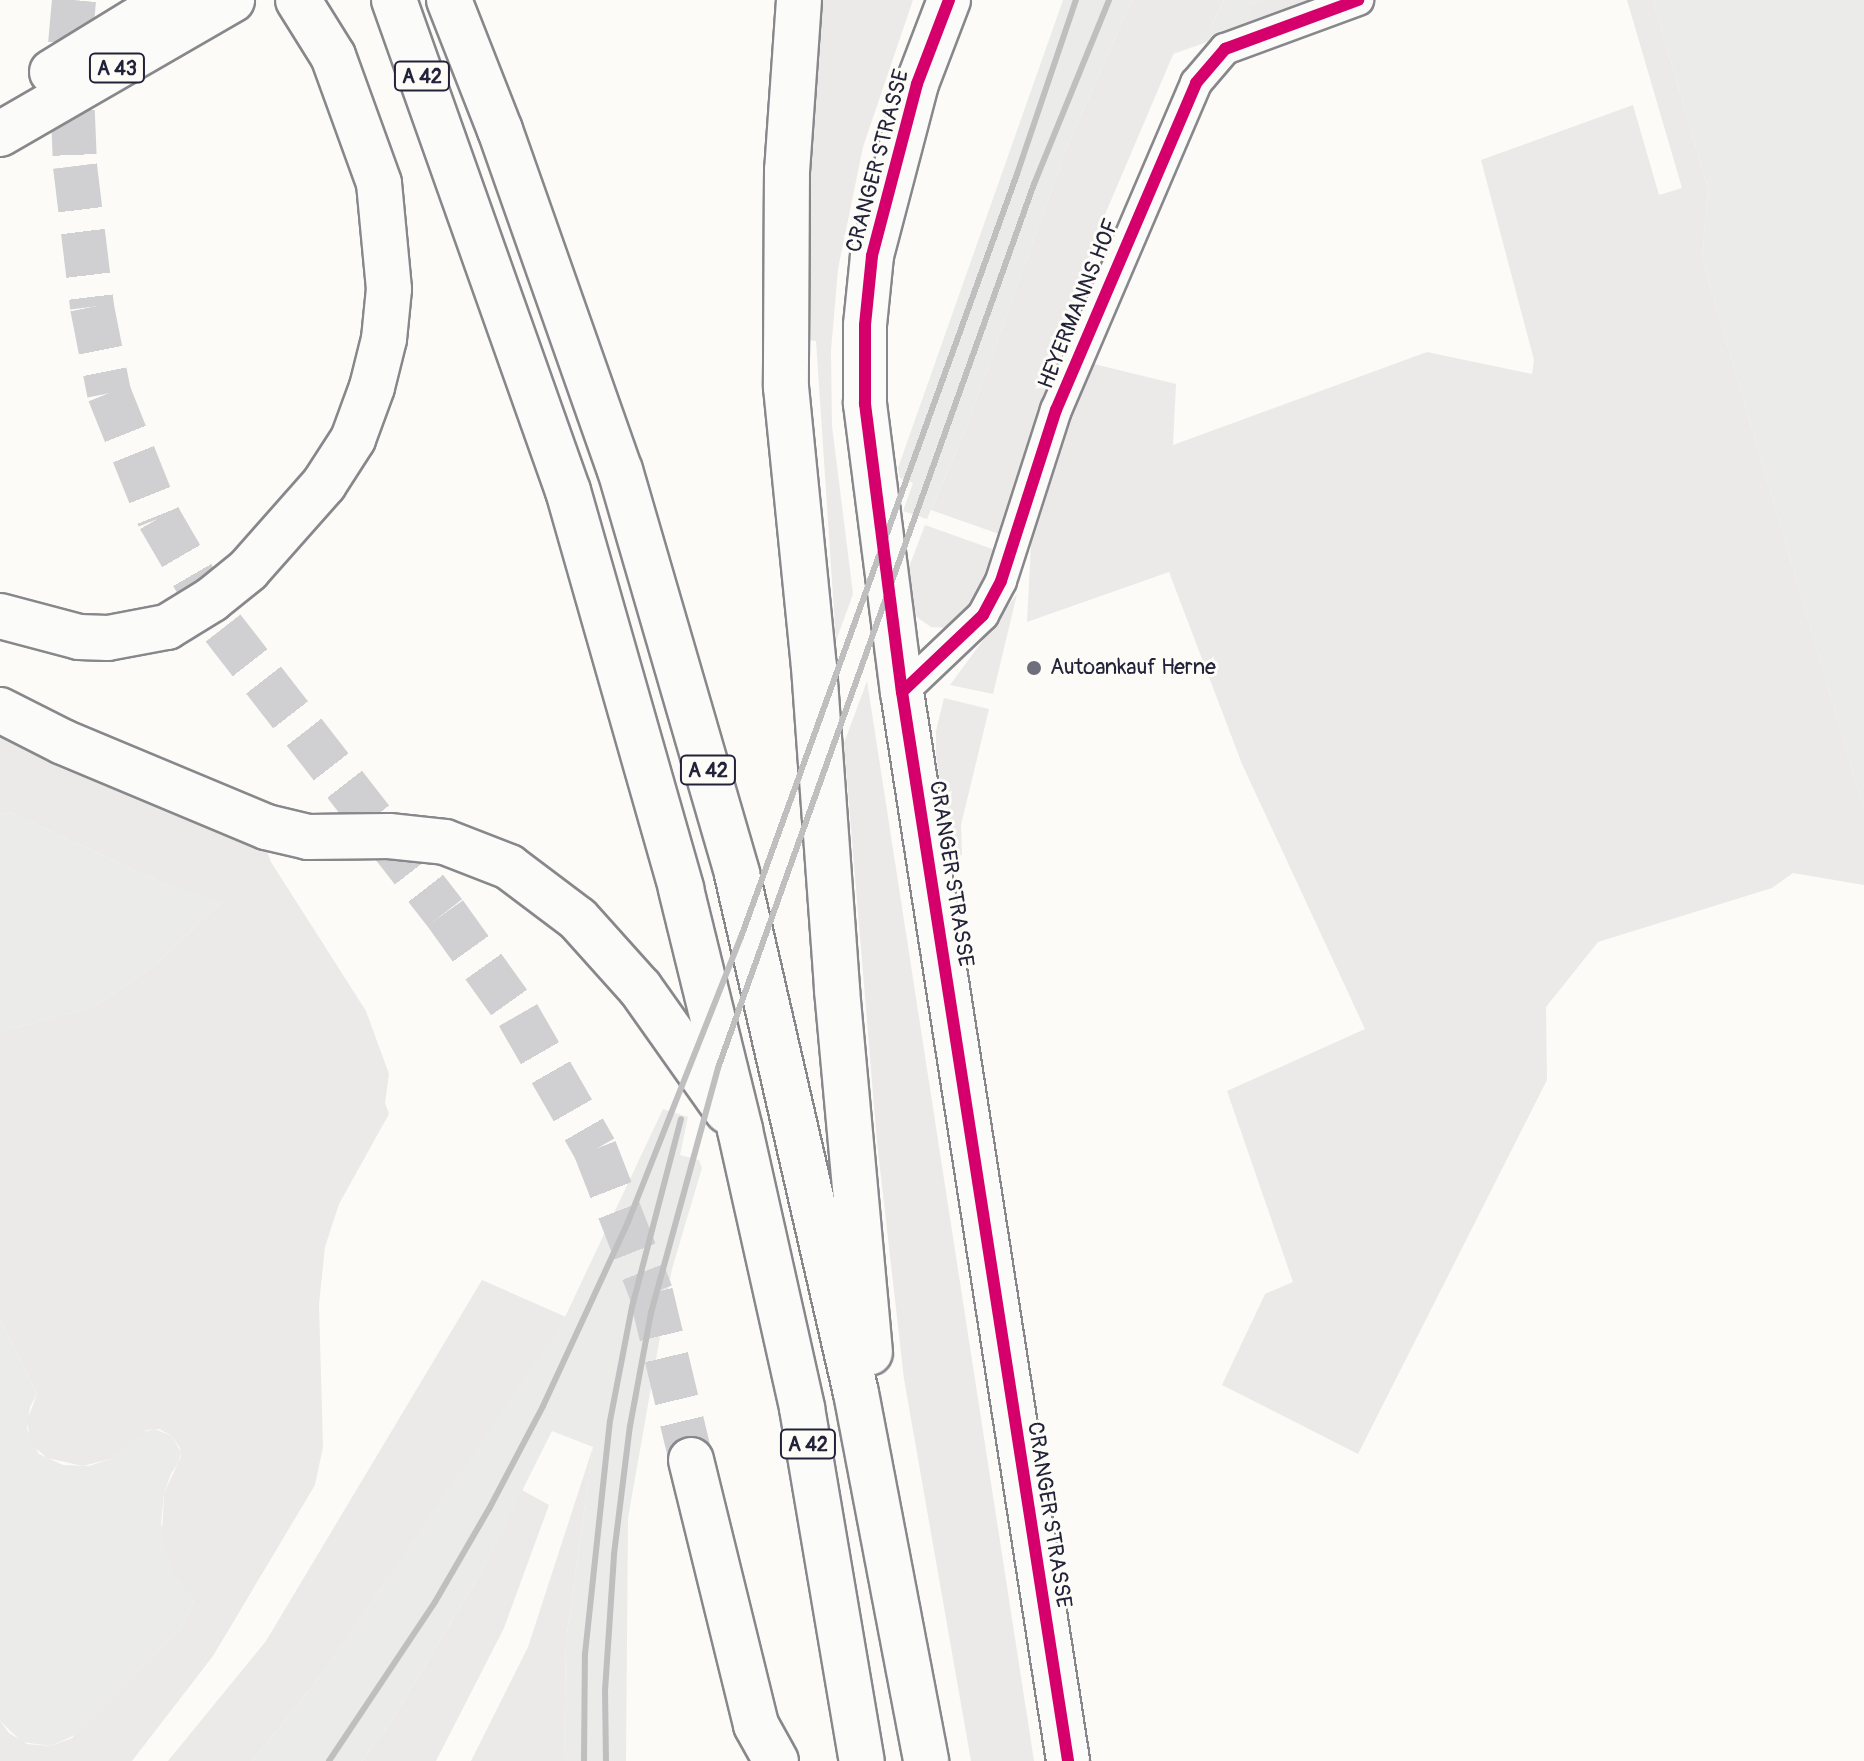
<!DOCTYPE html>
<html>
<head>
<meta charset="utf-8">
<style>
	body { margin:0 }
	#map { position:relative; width:1864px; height:1761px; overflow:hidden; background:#fcfbf8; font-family:Pangolin,sans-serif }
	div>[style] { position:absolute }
	.built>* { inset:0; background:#ebebe9 }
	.green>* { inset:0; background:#ebeae8 }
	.highway-tunnel>* { height:44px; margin-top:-22px; transform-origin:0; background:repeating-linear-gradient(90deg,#d0d0d2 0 44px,transparent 0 66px) }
	.roads { filter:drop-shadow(2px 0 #88888c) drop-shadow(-2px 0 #88888c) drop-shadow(0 2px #88888c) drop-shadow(0 -2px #88888c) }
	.street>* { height:30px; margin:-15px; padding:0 15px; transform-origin:15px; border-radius:15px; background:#fbfbf9 }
	.secondary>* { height:42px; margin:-21px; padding:0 21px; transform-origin:21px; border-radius:21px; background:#fbfbf9 }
	.highway>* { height:44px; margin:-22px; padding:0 22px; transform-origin:22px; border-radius:22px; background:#fbfbf9 }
	.rail>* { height:6px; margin:-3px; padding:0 3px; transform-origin:3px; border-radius:3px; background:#bfbfc0 }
	.cycleway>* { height:12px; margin:-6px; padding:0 6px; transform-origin:6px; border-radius:6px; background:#d6006c }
	.dots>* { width:22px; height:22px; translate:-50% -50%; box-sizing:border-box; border:4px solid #fdfcf7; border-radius:50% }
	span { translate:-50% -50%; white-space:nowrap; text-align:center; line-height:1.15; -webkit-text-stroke:6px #fdfcf7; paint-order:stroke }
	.shield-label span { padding:2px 6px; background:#fdfcf7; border:2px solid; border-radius:6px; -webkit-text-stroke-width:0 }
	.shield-label { font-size:20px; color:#22223b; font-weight:700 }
	.street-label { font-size:22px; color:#22223b }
	.poi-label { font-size:22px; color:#22223b }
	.left { translate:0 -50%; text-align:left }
</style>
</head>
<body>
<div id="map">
	<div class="built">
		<i style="clip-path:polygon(1063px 0,1132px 0,1067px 147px,965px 431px,927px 519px,903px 511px,913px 483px,900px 478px,898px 468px)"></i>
		<i style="clip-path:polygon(1224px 0,1266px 0,1251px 5px,1267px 21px,1173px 54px,1175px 49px,1210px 28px)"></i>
		<i style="clip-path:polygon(1653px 0,1864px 0,1864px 810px,1702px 259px,1708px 189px)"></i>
		<i style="clip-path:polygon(10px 812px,158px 881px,222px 901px,158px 963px,94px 1007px,0 1032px,0 814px)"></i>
		<i style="clip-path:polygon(663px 1109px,688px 1117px,680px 1155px,699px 1160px,702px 1168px,672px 1269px,628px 1518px,626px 1761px,564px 1761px,566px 1641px,593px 1447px,552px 1431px,482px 1571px,390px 1723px,362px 1761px,252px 1761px,325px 1670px,565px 1317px)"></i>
		<i style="clip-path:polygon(0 1319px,37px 1394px,30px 1407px,27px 1429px,39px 1454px,63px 1465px,89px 1466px,110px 1459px,139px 1433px,155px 1429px,172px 1436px,181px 1452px,179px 1462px,171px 1474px,164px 1493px,161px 1524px,194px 1601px,181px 1629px,77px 1734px,51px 1746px,22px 1742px,0 1721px)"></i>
	</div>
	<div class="green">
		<i style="clip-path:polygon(815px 0,913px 0,863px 147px,838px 269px,831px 351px,832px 426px,853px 594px,836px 641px,816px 341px,808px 340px,805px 285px)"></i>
		<i style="clip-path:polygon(1132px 0,1224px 0,1210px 28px,1192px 46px,1175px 50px,1098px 231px,1085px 296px,999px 534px,931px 510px,965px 431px,1067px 147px)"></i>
		<i style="clip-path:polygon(1266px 0,1328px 0,1262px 21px,1252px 15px,1251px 5px)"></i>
		<i style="clip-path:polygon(1627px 0,1653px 0,1708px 189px,1702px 259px,1864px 810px,1864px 885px,1793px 873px,1772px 888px,1598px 942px,1546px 1007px,1547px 1080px,1358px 1454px,1222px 1385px,1265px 1294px,1293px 1282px,1227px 1091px,1365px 1029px,1242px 764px,1169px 572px,1027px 622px,1031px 545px,1028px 544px,1086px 362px,1176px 384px,1173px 445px,1427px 352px,1532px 374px,1534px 360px,1481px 160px,1633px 105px,1659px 195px,1682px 188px)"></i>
		<i style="clip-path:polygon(925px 525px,995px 550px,973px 610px,949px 628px,931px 627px,918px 618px,912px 609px,906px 575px)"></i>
		<i style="clip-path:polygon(1017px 594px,993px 694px,950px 685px)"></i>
		<i style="clip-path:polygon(867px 681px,1034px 1761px,971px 1761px,904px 1379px,877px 1142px,844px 743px)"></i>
		<i style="clip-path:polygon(944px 698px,989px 709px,961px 825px,962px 855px,951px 857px,936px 755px,936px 731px)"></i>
		<i style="clip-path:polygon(0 733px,170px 812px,263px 841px,271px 862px,366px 1011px,389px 1074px,385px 1103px,389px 1114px,339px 1204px,325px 1247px,319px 1304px,323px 1447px,315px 1485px,213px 1656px,132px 1761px,0 1761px,0 1721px,9px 1733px,27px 1744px,51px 1746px,72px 1738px,181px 1629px,194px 1601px,173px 1572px,162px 1534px,164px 1493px,181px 1457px,180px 1448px,172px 1436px,159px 1429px,147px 1430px,110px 1459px,83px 1466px,47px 1458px,31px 1444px,27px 1421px,37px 1394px,0 1319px,0 1032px,94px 1007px,158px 963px,221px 902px,158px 881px,10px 812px,0 814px)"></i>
		<i style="clip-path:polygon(482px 1280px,566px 1317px,325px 1670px,252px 1761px,168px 1761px,266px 1641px)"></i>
		<i style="clip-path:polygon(593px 1447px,566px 1641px,564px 1761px,471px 1761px,528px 1647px)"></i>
		<i style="clip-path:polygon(522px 1490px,549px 1505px,504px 1628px,436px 1761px,362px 1761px,390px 1723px,482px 1571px)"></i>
	</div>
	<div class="highway-tunnel">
		<i style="left:74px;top:0;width:45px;rotate:95.1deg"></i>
		<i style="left:70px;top:45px;width:121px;rotate:87.6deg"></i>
		<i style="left:75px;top:166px;width:142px;rotate:83.1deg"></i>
		<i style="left:92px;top:307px;width:88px;rotate:78.8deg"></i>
		<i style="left:109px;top:393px;width:135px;rotate:68.2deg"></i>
		<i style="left:159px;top:518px;width:127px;rotate:59.8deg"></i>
		<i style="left:223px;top:628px;width:361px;rotate:52.1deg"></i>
		<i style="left:445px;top:913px;width:125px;rotate:54.4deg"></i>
		<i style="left:518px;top:1015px;width:155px;rotate:60.1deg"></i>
		<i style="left:595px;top:1149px;width:155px;rotate:68.7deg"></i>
		<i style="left:651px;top:1293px;width:172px;rotate:76.5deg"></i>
	</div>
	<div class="roads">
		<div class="street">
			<i style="left:902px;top:692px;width:112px;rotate:-43.5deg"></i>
			<i style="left:983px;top:615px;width:38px;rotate:-62deg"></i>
			<i style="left:1001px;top:581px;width:180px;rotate:-72.2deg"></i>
			<i style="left:1056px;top:410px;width:356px;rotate:-66.8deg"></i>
			<i style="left:1196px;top:83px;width:45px;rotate:-49.5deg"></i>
			<i style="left:1225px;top:49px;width:142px;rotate:-20.2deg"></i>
		</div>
		<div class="secondary">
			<i style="left:949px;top:0;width:90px;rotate:110.9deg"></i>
			<i style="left:917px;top:84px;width:178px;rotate:104.7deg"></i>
			<i style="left:872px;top:256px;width:69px;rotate:95.8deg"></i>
			<i style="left:865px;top:325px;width:79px;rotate:90deg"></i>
			<i style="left:865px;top:404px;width:290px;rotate:82.7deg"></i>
			<i style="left:902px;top:692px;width:1082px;rotate:81.17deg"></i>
		</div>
		<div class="highway">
			<i style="left:394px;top:0;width:521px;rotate:70.49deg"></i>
			<i style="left:568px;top:491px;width:414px;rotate:74.1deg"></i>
			<i style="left:681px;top:889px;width:248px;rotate:76.2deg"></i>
			<i style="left:740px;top:1130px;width:285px;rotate:77.4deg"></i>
			<i style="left:802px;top:1408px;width:358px;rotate:80.4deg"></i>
			<i style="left:449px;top:0;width:140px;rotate:68.6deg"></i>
			<i style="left:500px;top:130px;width:361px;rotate:70.6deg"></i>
			<i style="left:620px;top:470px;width:421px;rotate:73.8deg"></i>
			<i style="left:737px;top:874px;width:532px;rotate:77.09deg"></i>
			<i style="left:856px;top:1393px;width:375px;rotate:79.2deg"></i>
			<i style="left:799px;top:0;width:170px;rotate:94deg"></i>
			<i style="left:787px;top:170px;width:217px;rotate:90.3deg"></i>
			<i style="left:786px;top:387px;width:281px;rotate:84.3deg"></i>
			<i style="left:814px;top:667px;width:324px;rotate:85.9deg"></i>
			<i style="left:837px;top:990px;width:364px;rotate:84.8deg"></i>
			<i style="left:52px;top:72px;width:137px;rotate:-31.6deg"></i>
			<i style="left:0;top:134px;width:268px;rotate:-30deg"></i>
			<i style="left:0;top:616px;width:82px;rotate:14.9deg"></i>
			<i style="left:79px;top:637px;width:29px;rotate:2deg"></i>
			<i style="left:108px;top:638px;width:60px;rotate:-10.6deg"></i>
			<i style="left:167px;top:627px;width:52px;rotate:-31.5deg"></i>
			<i style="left:211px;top:600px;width:48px;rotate:-39deg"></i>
			<i style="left:248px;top:570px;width:115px;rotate:-48.5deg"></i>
			<i style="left:324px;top:484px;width:54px;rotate:-57.2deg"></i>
			<i style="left:353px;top:439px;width:55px;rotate:-69.9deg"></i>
			<i style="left:372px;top:387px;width:49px;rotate:-76deg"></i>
			<i style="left:384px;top:339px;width:50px;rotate:-84.3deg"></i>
			<i style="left:389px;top:289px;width:106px;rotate:-95.4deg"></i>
			<i style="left:379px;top:183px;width:135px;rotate:-109.9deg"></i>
			<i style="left:333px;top:56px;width:66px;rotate:-122deg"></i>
			<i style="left:0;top:710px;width:71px;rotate:26.9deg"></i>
			<i style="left:63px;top:742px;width:220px;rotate:22.7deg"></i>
			<i style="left:266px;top:827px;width:43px;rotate:13.4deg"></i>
			<i style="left:308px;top:837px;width:81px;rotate:-0.7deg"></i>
			<i style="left:389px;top:836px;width:56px;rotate:6.1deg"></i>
			<i style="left:445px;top:842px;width:69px;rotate:21.3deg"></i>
			<i style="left:509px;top:867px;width:86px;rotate:37deg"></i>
			<i style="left:578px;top:919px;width:93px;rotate:48.1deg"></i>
			<i style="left:640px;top:988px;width:151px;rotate:54.7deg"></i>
			<i style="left:691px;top:1460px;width:273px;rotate:76.2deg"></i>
			<i style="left:756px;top:1725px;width:41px;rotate:60.9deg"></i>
		</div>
	</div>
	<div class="rail">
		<i style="left:329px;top:1761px;width:191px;rotate:-56.3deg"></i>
		<i style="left:435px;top:1602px;width:108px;rotate:-59.9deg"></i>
		<i style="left:489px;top:1509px;width:116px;rotate:-62.3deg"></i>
		<i style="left:543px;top:1406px;width:203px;rotate:-65.2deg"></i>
		<i style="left:628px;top:1222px;width:307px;rotate:-68.4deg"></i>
		<i style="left:741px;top:937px;width:811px;rotate:-70.11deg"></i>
		<i style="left:1017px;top:174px;width:184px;rotate:-71.3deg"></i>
		<i style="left:584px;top:1761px;width:107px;rotate:-89.5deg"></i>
		<i style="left:585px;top:1654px;width:234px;rotate:-83.9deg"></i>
		<i style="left:610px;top:1421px;width:116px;rotate:-79.1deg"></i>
		<i style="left:632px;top:1307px;width:194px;rotate:-75.4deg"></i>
		<i style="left:606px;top:1761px;width:70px;rotate:-90.8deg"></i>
		<i style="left:605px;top:1691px;width:137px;rotate:-86.2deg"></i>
		<i style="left:614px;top:1554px;width:129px;rotate:-82.9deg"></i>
		<i style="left:630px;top:1426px;width:115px;rotate:-79.5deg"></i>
		<i style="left:651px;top:1313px;width:254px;rotate:-74.7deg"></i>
		<i style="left:718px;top:1068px;width:939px;rotate:-70.33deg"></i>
		<i style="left:1034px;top:184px;width:199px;rotate:-67.8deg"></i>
	</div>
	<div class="cycleway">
		<i style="left:949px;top:0;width:90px;rotate:110.9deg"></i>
		<i style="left:917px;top:84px;width:178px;rotate:104.7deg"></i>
		<i style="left:872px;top:256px;width:69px;rotate:95.8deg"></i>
		<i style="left:865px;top:325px;width:79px;rotate:90deg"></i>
		<i style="left:865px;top:404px;width:290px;rotate:82.7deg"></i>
		<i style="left:902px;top:692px;width:1082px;rotate:81.17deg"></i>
		<i style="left:902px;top:692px;width:112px;rotate:-43.5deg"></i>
		<i style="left:983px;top:615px;width:38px;rotate:-62deg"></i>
		<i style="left:1001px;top:581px;width:180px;rotate:-72.2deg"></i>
		<i style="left:1056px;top:410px;width:356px;rotate:-66.8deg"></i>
		<i style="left:1196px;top:83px;width:45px;rotate:-49.5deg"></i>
		<i style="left:1225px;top:49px;width:142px;rotate:-20.2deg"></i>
	</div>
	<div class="dots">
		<i style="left:1034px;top:668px;background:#6e6e7d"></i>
	</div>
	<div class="shield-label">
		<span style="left:117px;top:68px">A 43</span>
		<span style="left:422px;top:76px">A 42</span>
		<span style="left:708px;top:770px">A 42</span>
		<span style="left:808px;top:1444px">A 42</span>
	</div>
	<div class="street-label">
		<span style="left:878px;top:161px;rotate:-75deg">CRANGER STRASSE</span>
		<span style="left:1079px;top:304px;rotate:-68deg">HEYERMANNS HOF</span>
		<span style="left:951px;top:874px;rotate:81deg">CRANGER STRASSE</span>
		<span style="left:1049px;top:1515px;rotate:81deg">CRANGER STRASSE</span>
	</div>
	<div class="poi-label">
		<span class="left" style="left:1050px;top:668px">Autoankauf Herne</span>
	</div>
</div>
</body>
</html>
